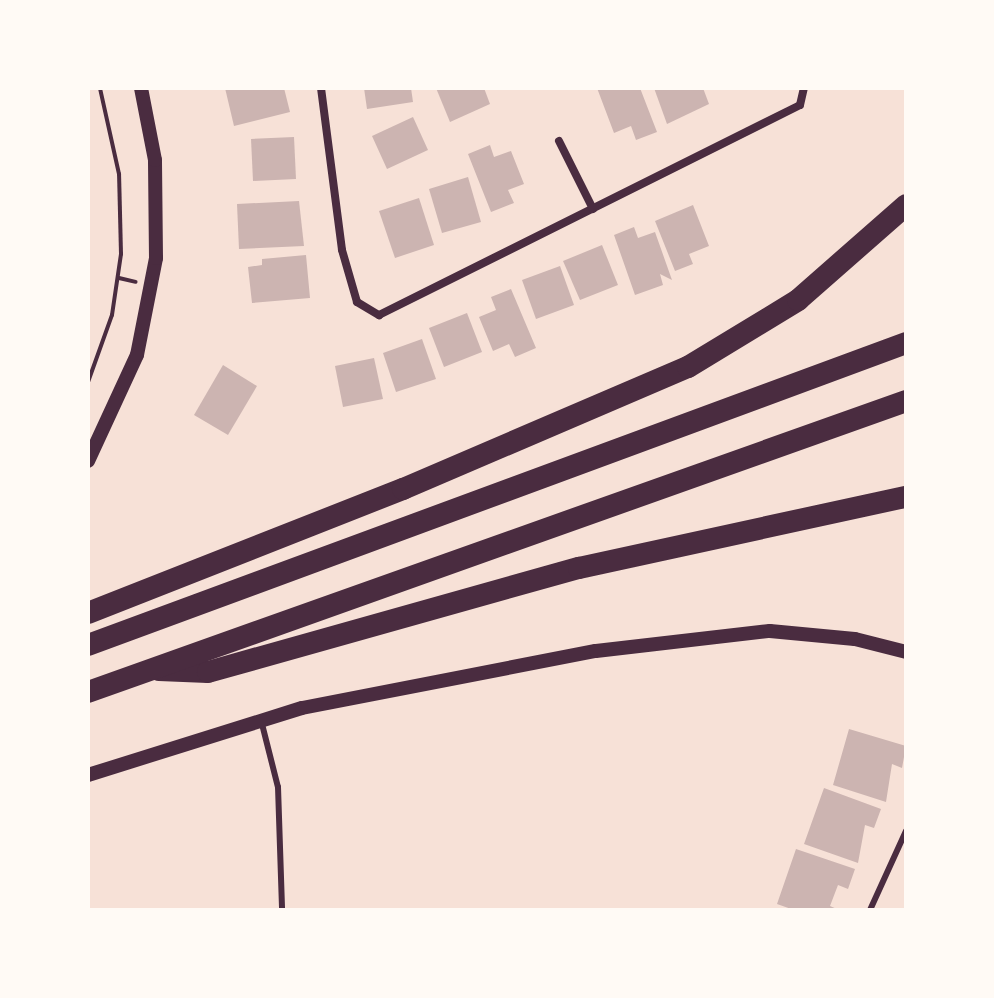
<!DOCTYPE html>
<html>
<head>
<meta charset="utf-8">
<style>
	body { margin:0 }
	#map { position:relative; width:994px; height:998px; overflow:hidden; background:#f7e1d7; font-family:Bitter,serif }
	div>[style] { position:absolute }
	.building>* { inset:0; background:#ccb4b1 }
	.path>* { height:4px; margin:-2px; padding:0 2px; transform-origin:2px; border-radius:2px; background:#4a2c40 }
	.service>* { height:6px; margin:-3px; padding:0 3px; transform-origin:3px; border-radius:3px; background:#4a2c40 }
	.minor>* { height:8px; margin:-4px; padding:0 4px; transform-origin:4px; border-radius:4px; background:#4a2c40 }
	.tertiary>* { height:14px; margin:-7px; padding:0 7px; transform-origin:7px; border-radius:7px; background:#4a2c40 }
	.motorway>* { height:22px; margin:-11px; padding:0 11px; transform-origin:11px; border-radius:11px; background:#4a2c40 }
	span { translate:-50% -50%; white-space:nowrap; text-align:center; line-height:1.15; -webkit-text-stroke:7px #fffaf5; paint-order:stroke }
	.frame { position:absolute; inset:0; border:90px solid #fffaf5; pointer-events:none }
</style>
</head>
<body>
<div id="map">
	<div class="building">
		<i style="clip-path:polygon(225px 88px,284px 88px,290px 112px,234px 126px)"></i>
		<i style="clip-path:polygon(364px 88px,411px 88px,413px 102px,367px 109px)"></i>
		<i style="clip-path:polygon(436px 88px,484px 88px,490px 104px,450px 122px)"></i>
		<i style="clip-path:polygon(597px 88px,640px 88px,657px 132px,636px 140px,631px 126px,614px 133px)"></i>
		<i style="clip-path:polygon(654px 88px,703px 88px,709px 104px,667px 124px)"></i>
		<i style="clip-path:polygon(413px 117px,428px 150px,387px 169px,372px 136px)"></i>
		<i style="clip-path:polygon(294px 137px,296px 179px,253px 181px,251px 139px)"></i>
		<i style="clip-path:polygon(490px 145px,494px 157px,511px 151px,524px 184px,508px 190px,514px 203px,491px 212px,468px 154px)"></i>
		<i style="clip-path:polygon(468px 177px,481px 222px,442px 233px,429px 189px)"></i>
		<i style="clip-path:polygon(419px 198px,434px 245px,395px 258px,379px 211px)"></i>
		<i style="clip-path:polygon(299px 201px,304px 246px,239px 249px,237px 204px)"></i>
		<i style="clip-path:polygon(693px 205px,709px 246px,689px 254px,693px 264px,675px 271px,655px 221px)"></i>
		<i style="clip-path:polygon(634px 227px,638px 238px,655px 232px,672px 280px,660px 274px,663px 285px,635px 295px,614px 235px)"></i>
		<i style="clip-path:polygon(602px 245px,618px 285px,580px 300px,563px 261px)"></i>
		<i style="clip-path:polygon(306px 255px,310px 298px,252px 303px,248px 267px,262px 265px,262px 259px)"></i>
		<i style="clip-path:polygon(560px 266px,574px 305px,536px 319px,522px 280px)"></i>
		<i style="clip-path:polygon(511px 289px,536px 348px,515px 357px,509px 344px,493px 351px,479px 317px,496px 310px,491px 297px)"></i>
		<i style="clip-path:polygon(467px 313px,482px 352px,444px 367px,429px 328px)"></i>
		<i style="clip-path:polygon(422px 339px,436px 379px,396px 392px,383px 353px)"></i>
		<i style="clip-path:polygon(374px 358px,383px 399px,343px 407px,335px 366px)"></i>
		<i style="clip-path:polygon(223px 365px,257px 386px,228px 435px,194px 415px)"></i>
		<i style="clip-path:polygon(849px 729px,906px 746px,902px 768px,892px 764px,886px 802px,833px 785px)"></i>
		<i style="clip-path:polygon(824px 788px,881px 809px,874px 828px,865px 825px,858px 863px,804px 844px)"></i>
		<i style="clip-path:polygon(796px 849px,855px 869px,848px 889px,838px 885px,830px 906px,839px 910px,794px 910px,777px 904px)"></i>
	</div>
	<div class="path">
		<i style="left:119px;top:278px;width:17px;rotate:13deg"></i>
		<i style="left:88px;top:382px;width:71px;rotate:-70.3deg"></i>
		<i style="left:112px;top:315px;width:62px;rotate:-81.6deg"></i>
		<i style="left:121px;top:254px;width:80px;rotate:-91.4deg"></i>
		<i style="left:119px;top:174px;width:88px;rotate:-102.5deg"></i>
	</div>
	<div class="service">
		<i style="left:261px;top:720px;width:69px;rotate:75.8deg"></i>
		<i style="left:278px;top:787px;width:123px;rotate:88.1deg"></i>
		<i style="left:870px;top:910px;width:87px;rotate:-65.5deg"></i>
	</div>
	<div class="minor">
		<i style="left:321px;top:88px;width:163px;rotate:82.6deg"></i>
		<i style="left:342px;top:250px;width:54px;rotate:73.9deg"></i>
		<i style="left:357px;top:302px;width:26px;rotate:31deg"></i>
		<i style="left:379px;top:315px;width:470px;rotate:-26.5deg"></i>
		<i style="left:800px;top:105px;width:17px;rotate:-77deg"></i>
		<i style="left:559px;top:141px;width:76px;rotate:63.4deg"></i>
	</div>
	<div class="tertiary">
		<i style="left:88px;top:461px;width:117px;rotate:-65.2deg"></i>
		<i style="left:137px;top:355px;width:99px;rotate:-78.9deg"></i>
		<i style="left:156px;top:258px;width:98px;rotate:-90.6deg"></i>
		<i style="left:155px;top:160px;width:73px;rotate:-101deg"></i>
		<i style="left:88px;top:775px;width:224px;rotate:-17.4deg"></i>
		<i style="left:302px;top:708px;width:299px;rotate:-11deg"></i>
		<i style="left:596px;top:651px;width:175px;rotate:-6.6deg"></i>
		<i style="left:770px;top:631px;width:85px;rotate:5.4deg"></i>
		<i style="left:855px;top:639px;width:53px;rotate:14.3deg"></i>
	</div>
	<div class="motorway">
		<i style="left:88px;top:613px;width:339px;rotate:-21.5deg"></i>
		<i style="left:403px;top:489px;width:310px;rotate:-23.2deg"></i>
		<i style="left:688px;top:367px;width:129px;rotate:-31.3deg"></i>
		<i style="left:798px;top:300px;width:144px;rotate:-41.3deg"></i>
		<i style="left:88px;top:645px;width:872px;rotate:-20.26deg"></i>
		<i style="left:159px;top:670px;width:49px;rotate:2.3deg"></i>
		<i style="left:208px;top:672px;width:385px;rotate:-15.7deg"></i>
		<i style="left:579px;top:568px;width:335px;rotate:-12.3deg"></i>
		<i style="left:88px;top:692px;width:868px;rotate:-19.58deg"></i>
	</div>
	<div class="frame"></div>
</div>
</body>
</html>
